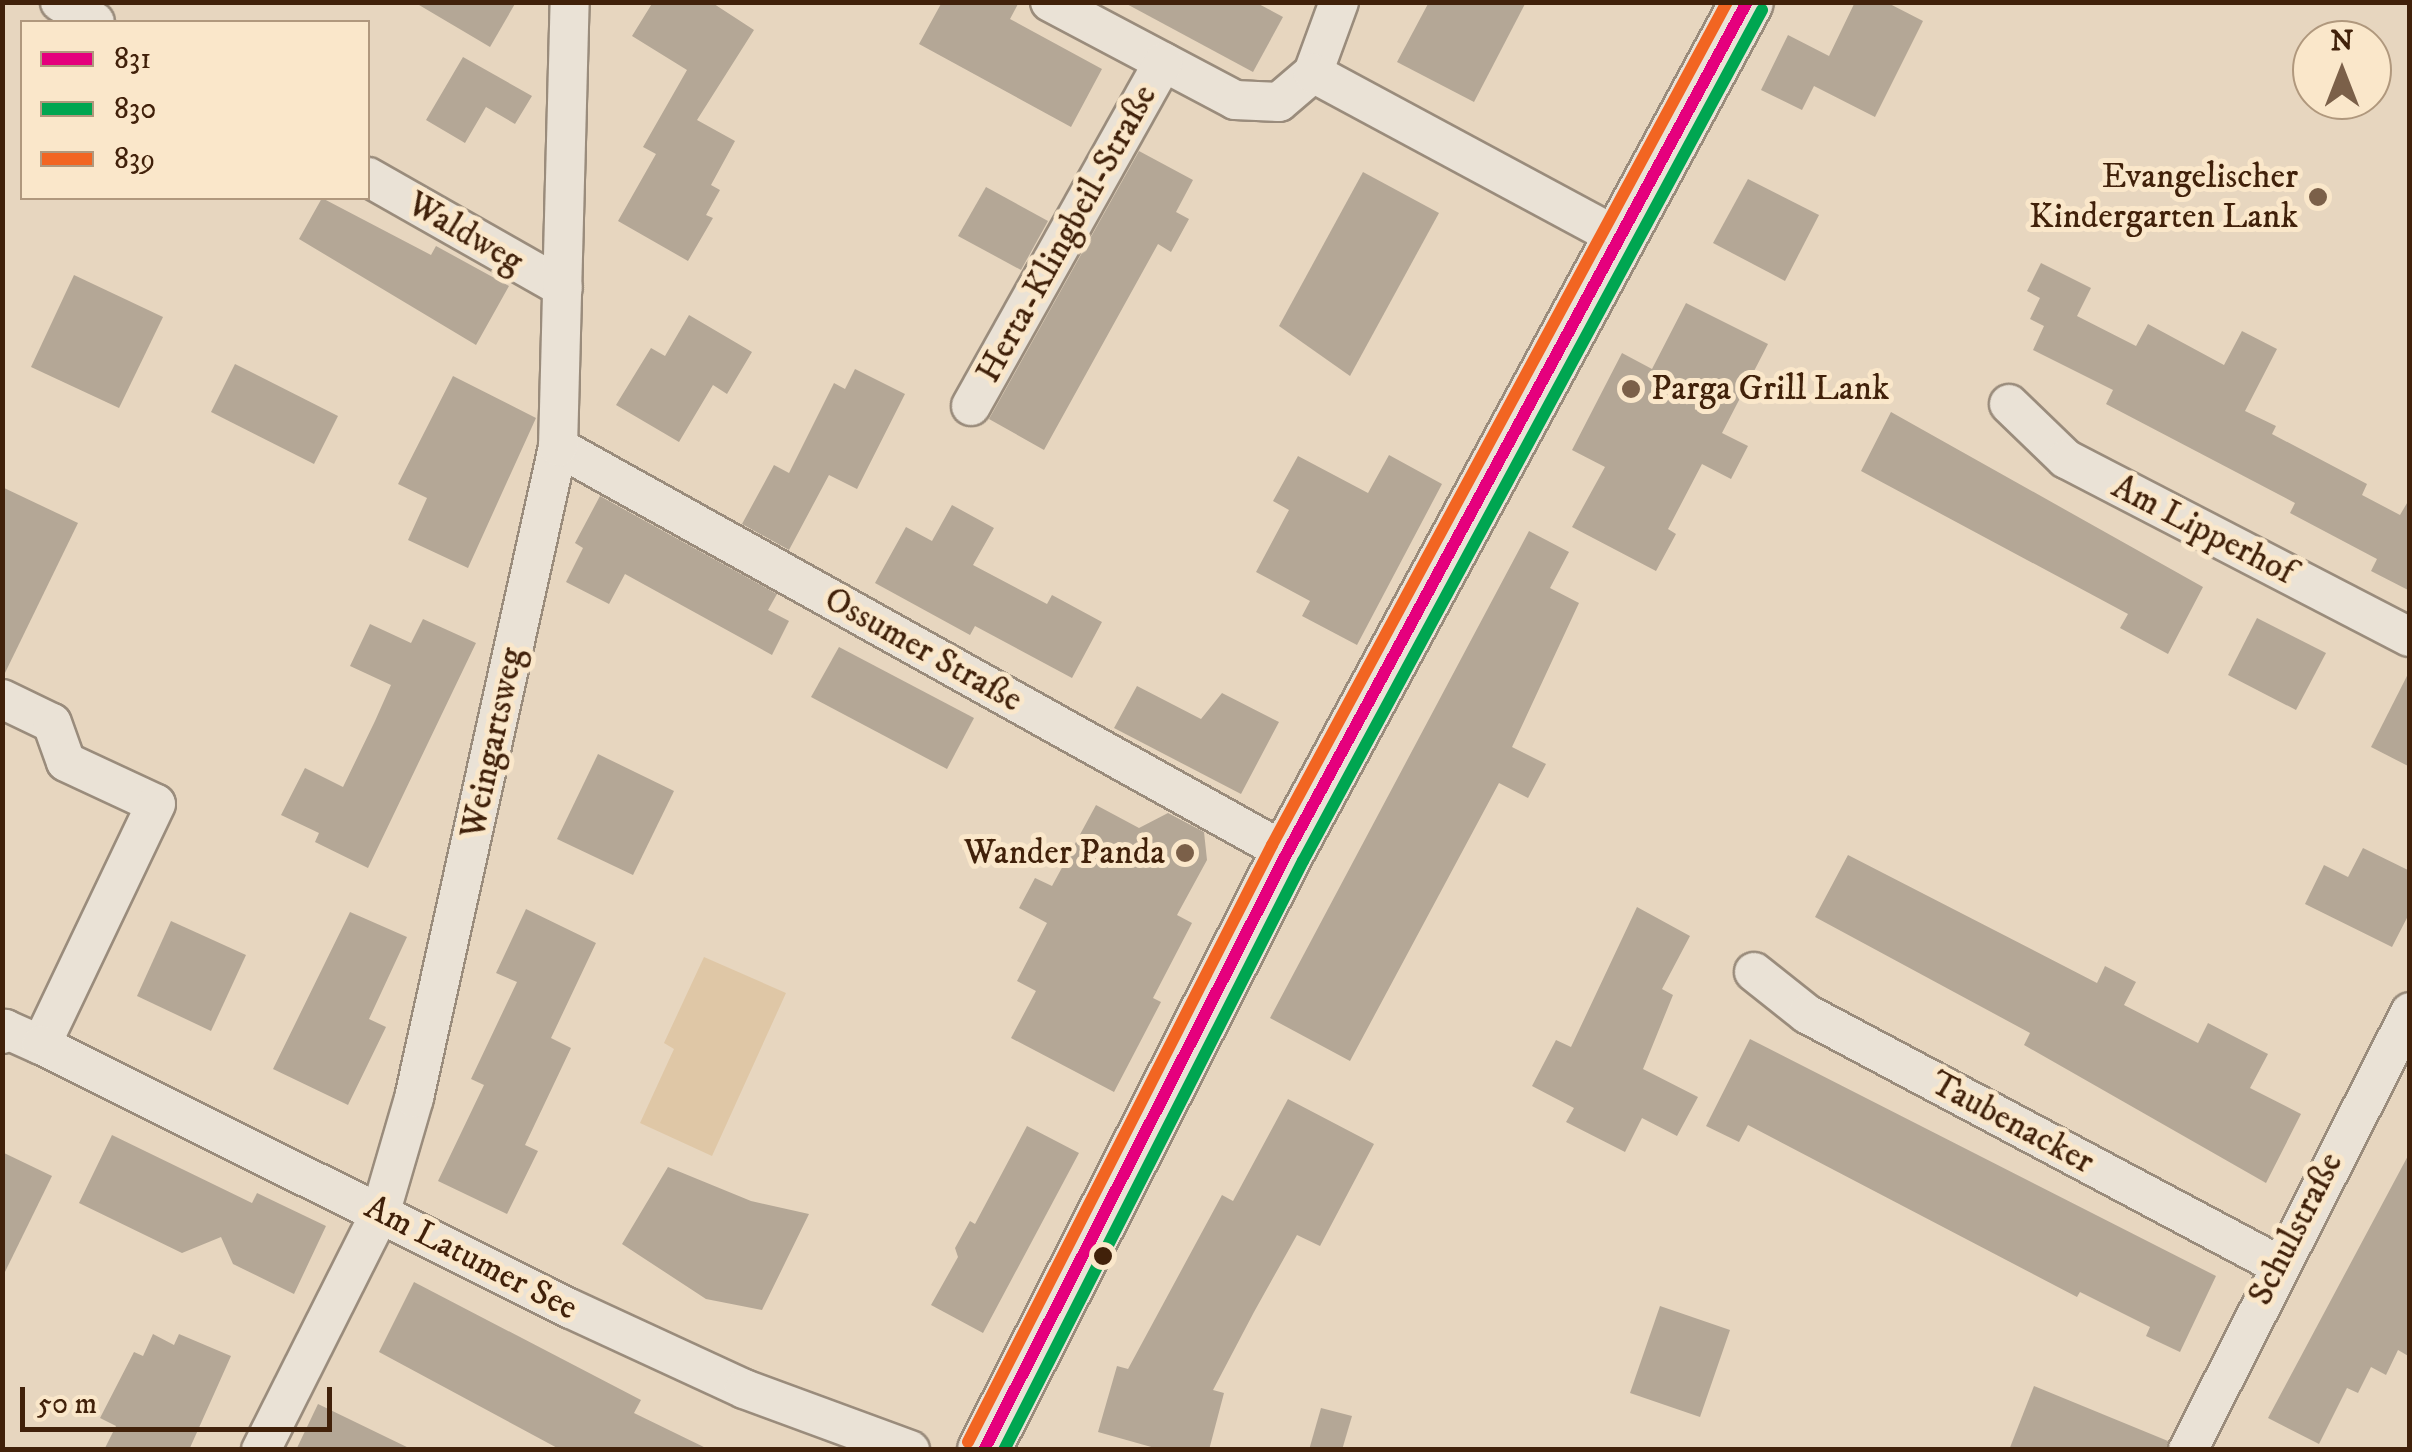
<!DOCTYPE html>
<html>
<head>
<meta charset="utf-8">
<style>
	body { margin:0 }
	#map { position:relative; width:2412px; height:1452px; overflow:hidden; background:#e7d6bf; font-family:"IM FELL DW Pica",serif }
	div>[style] { position:absolute }
	.green>* { inset:0; background:#dfc7a6 }
	.building>* { inset:0; background:#b4a796 }
	.roads { filter:drop-shadow(2px 0 #9a8c7c) drop-shadow(-2px 0 #9a8c7c) drop-shadow(0 2px #9a8c7c) drop-shadow(0 -2px #9a8c7c) }
	.street>* { height:38px; margin:-19px; padding:0 19px; transform-origin:19px; border-radius:19px; background:#eae2d6 }
	.secondary>* { height:52px; margin:-26px; padding:0 26px; transform-origin:26px; border-radius:26px; background:#eae2d6 }
	.bus-1>* { height:12px; margin:-6px; padding:0 6px; transform-origin:6px; border-radius:6px; background:#e5007d }
	.bus-2>* { height:12px; margin:-6px; padding:0 6px; transform-origin:6px; border-radius:6px; background:#00a651 }
	.bus-3>* { height:12px; margin:-6px; padding:0 6px; transform-origin:6px; border-radius:6px; background:#f26522 }
	.dots>* { width:28px; height:28px; translate:-50% -50%; box-sizing:border-box; border:5px solid #fae7ca; border-radius:50% }
	span { translate:-50% -50%; white-space:nowrap; text-align:center; line-height:1.15; -webkit-text-stroke:10px #fae7ca; paint-order:stroke }
	.poi-label { font-size:35px; color:#41210a }
	.right { translate:-100% -50%; text-align:right }
	.left { translate:0 -50%; text-align:left }
	.street-label { font-size:35px; color:#41210a }
	.frame { position:absolute; inset:0; border:5px solid #41210a; pointer-events:none }
	.legend { position:absolute; left:20px; top:20px; width:350px; height:180px; box-sizing:border-box; background:#fae7ca; border:2px solid #b0987d; margin:0; padding:12px 18px; list-style:none; font-size:30px; color:#41210a }
	.legend li { display:flex; align-items:center; gap:20px; height:50px }
	.legend b { width:50px; border:2px solid #b0987d }
	.north { position:absolute; left:2292px; top:20px; width:100px; height:100px; box-sizing:border-box; background:#fae7ca; border:2px solid #b0987d; border-radius:50%; rotate:0deg; font-size:28px; font-weight:700; line-height:40px; text-align:center; color:#41210a }
	.north::after { content:''; display:block; margin:auto; width:35px; height:45px; background:#7b6049; clip-path:polygon(50% 0,100% 100%,50% 72%,0 100%) }
	.scale { position:absolute; left:20px; top:1387px; width:312px; height:45px; box-sizing:border-box; border:5px solid #41210a; border-top:0; padding-left:12px; font-size:30px; line-height:35px; white-space:nowrap; color:#41210a; -webkit-text-stroke:8px #fae7ca; paint-order:stroke }
</style>
</head>
<body>
<div id="map">
	<div class="green">
		<i style="clip-path:polygon(704px 957px,786px 993px,712px 1156px,640px 1123px,674px 1049px,664px 1043px)"></i>
	</div>
	<div class="building">
		<i style="clip-path:polygon(414px 2px,516px 2px,490px 47px)"></i>
		<i style="clip-path:polygon(653px 2px,711px 2px,754px 30px,697px 120px,735px 141px,711px 185px,720px 190px,706px 215px,713px 218px,688px 261px,618px 221px,656px 154px,643px 147px,687px 70px,632px 36px)"></i>
		<i style="clip-path:polygon(942px 2px,1019px 2px,1010px 19px,1102px 69px,1071px 127px,919px 44px)"></i>
		<i style="clip-path:polygon(1123px 2px,1255px 2px,1283px 17px,1253px 72px)"></i>
		<i style="clip-path:polygon(1429px 2px,1526px 2px,1474px 102px,1397px 62px)"></i>
		<i style="clip-path:polygon(1855px 2px,1886px 2px,1923px 21px,1875px 117px,1814px 86px,1802px 110px,1761px 90px,1788px 35px,1829px 56px)"></i>
		<i style="clip-path:polygon(463px 57px,532px 96px,515px 124px,486px 107px,465px 143px,426px 120px)"></i>
		<i style="clip-path:polygon(1139px 151px,1193px 180px,1176px 212px,1189px 219px,1171px 252px,1158px 244px,1044px 450px,989px 419px)"></i>
		<i style="clip-path:polygon(1363px 172px,1439px 213px,1350px 376px,1279px 326px)"></i>
		<i style="clip-path:polygon(1748px 179px,1819px 215px,1785px 281px,1713px 243px)"></i>
		<i style="clip-path:polygon(986px 187px,1048px 221px,1021px 270px,958px 236px)"></i>
		<i style="clip-path:polygon(322px 198px,431px 255px,436px 246px,509px 286px,476px 345px,299px 239px)"></i>
		<i style="clip-path:polygon(2041px 263px,2091px 288px,2077px 316px,2136px 346px,2148px 324px,2224px 365px,2242px 331px,2277px 349px,2245px 411px,2276px 426px,2272px 434px,2367px 484px,2362px 495px,2400px 515px,2410px 498px,2410px 591px,2371px 571px,2377px 559px,2290px 513px,2295px 503px,2106px 404px,2113px 390px,2033px 350px,2044px 326px,2030px 319px,2040px 298px,2027px 291px)"></i>
		<i style="clip-path:polygon(74px 275px,163px 317px,119px 408px,31px 367px)"></i>
		<i style="clip-path:polygon(1686px 303px,1768px 344px,1722px 433px,1748px 446px,1731px 479px,1702px 464px,1668px 529px,1676px 534px,1656px 571px,1572px 527px,1605px 467px,1572px 450px,1622px 353px,1652px 369px)"></i>
		<i style="clip-path:polygon(689px 315px,752px 352px,727px 394px,713px 385px,679px 442px,616px 405px,651px 348px,665px 356px)"></i>
		<i style="clip-path:polygon(235px 364px,338px 416px,314px 464px,211px 412px)"></i>
		<i style="clip-path:polygon(855px 369px,905px 394px,857px 489px,829px 475px,789px 550px,742px 524px,774px 465px,789px 473px,834px 383px,845px 389px)"></i>
		<i style="clip-path:polygon(453px 376px,536px 418px,468px 568px,408px 540px,427px 498px,398px 484px)"></i>
		<i style="clip-path:polygon(1891px 412px,2203px 587px,2168px 654px,2120px 628px,2128px 614px,1861px 471px)"></i>
		<i style="clip-path:polygon(1389px 455px,1442px 484px,1357px 645px,1302px 616px,1310px 601px,1256px 572px,1289px 510px,1273px 501px,1298px 456px,1368px 493px)"></i>
		<i style="clip-path:polygon(2px 487px,78px 523px,3px 677px,2px 677px)"></i>
		<i style="clip-path:polygon(600px 496px,777px 594px,768px 610px,789px 621px,772px 655px,625px 574px,609px 604px,566px 582px,583px 548px,575px 543px)"></i>
		<i style="clip-path:polygon(952px 505px,994px 528px,973px 565px,1047px 604px,1052px 595px,1102px 622px,1072px 678px,975px 626px,970px 635px,875px 583px,906px 527px,932px 541px)"></i>
		<i style="clip-path:polygon(1529px 531px,1569px 552px,1550px 588px,1579px 603px,1512px 747px,1546px 764px,1528px 798px,1499px 783px,1350px 1061px,1270px 1018px)"></i>
		<i style="clip-path:polygon(2257px 618px,2326px 653px,2296px 710px,2228px 675px)"></i>
		<i style="clip-path:polygon(423px 619px,476px 643px,368px 868px,315px 842px,319px 833px,281px 815px,305px 768px,343px 787px,375px 721px,391px 685px,350px 666px,370px 624px,411px 643px)"></i>
		<i style="clip-path:polygon(839px 647px,974px 718px,947px 769px,811px 697px)"></i>
		<i style="clip-path:polygon(2410px 670px,2410px 767px,2371px 747px)"></i>
		<i style="clip-path:polygon(1137px 686px,1201px 719px,1222px 693px,1279px 722px,1241px 794px,1114px 728px)"></i>
		<i style="clip-path:polygon(598px 754px,674px 791px,633px 875px,557px 839px)"></i>
		<i style="clip-path:polygon(1096px 805px,1139px 828px,1168px 813px,1204px 832px,1207px 860px,1177px 915px,1192px 923px,1153px 998px,1161px 1002px,1114px 1092px,1011px 1038px,1036px 991px,1017px 981px,1047px 923px,1019px 908px,1035px 878px,1052px 886px)"></i>
		<i style="clip-path:polygon(2363px 848px,2410px 871px,2410px 912px,2392px 947px,2305px 904px,2324px 865px,2348px 877px)"></i>
		<i style="clip-path:polygon(1848px 855px,2097px 983px,2105px 966px,2136px 982px,2124px 1005px,2198px 1043px,2208px 1023px,2268px 1054px,2250px 1088px,2301px 1114px,2266px 1183px,2024px 1045px,2030px 1033px,1815px 917px)"></i>
		<i style="clip-path:polygon(1637px 907px,1690px 936px,1662px 989px,1673px 995px,1643px 1069px,1698px 1097px,1677px 1136px,1642px 1118px,1625px 1152px,1566px 1122px,1574px 1108px,1532px 1086px,1556px 1040px,1571px 1047px)"></i>
		<i style="clip-path:polygon(526px 909px,596px 943px,551px 1038px,571px 1048px,525px 1145px,538px 1151px,507px 1214px,438px 1181px,484px 1085px,471px 1079px,517px 982px,496px 973px)"></i>
		<i style="clip-path:polygon(350px 912px,407px 937px,369px 1019px,386px 1027px,348px 1105px,273px 1069px)"></i>
		<i style="clip-path:polygon(171px 921px,246px 955px,211px 1031px,137px 996px)"></i>
		<i style="clip-path:polygon(1750px 1039px,2216px 1276px,2180px 1352px,2146px 1336px,2150px 1327px,2080px 1292px,2077px 1297px,1748px 1125px,1739px 1142px,1706px 1126px)"></i>
		<i style="clip-path:polygon(1288px 1099px,1374px 1144px,1320px 1246px,1297px 1235px,1254px 1312px,1213px 1390px,1224px 1393px,1209px 1450px,1162px 1450px,1098px 1432px,1117px 1366px,1128px 1369px,1222px 1195px,1233px 1201px)"></i>
		<i style="clip-path:polygon(1027px 1126px,1079px 1153px,983px 1333px,931px 1305px,958px 1257px,955px 1248px,970px 1221px,975px 1224px)"></i>
		<i style="clip-path:polygon(112px 1135px,252px 1203px,257px 1193px,326px 1226px,294px 1294px,233px 1264px,221px 1237px,182px 1253px,79px 1203px)"></i>
		<i style="clip-path:polygon(2px 1152px,52px 1176px,2px 1278px)"></i>
		<i style="clip-path:polygon(2410px 1152px,2410px 1357px,2398px 1350px,2386px 1375px,2371px 1367px,2358px 1393px,2347px 1388px,2319px 1444px,2268px 1418px)"></i>
		<i style="clip-path:polygon(668px 1167px,751px 1201px,809px 1214px,762px 1310px,706px 1299px,622px 1244px)"></i>
		<i style="clip-path:polygon(414px 1282px,641px 1400px,634px 1413px,710px 1450px,561px 1450px,379px 1352px)"></i>
		<i style="clip-path:polygon(1660px 1306px,1730px 1330px,1700px 1417px,1630px 1393px)"></i>
		<i style="clip-path:polygon(153px 1334px,174px 1345px,179px 1334px,231px 1356px,189px 1450px,104px 1450px,116px 1426px,100px 1418px,134px 1352px,143px 1356px)"></i>
		<i style="clip-path:polygon(2034px 1386px,2168px 1441px,2166px 1450px,2009px 1450px)"></i>
		<i style="clip-path:polygon(318px 1404px,413px 1450px,296px 1450px)"></i>
		<i style="clip-path:polygon(1321px 1408px,1352px 1416px,1342px 1450px,1309px 1450px)"></i>
	</div>
	<div class="roads">
		<div class="street">
			<i style="left:60px;top:2px;width:40px;rotate:29.7deg"></i>
			<i style="left:1050px;top:2px;width:209px;rotate:27.9deg"></i>
			<i style="left:1235px;top:100px;width:44px;rotate:2.6deg"></i>
			<i style="left:1279px;top:102px;width:45px;rotate:-40.5deg"></i>
			<i style="left:1339px;top:2px;width:76px;rotate:110.1deg"></i>
			<i style="left:1313px;top:73px;width:348px;rotate:28.3deg"></i>
			<i style="left:368px;top:177px;width:224px;rotate:29.6deg"></i>
			<i style="left:2009px;top:404px;width:79px;rotate:44deg"></i>
			<i style="left:2066px;top:459px;width:387px;rotate:27.4deg"></i>
			<i style="left:971px;top:406px;width:394px;rotate:-60.8deg"></i>
			<i style="left:558px;top:447px;width:834px;rotate:29.11deg"></i>
			<i style="left:2px;top:699px;width:55px;rotate:25.6deg"></i>
			<i style="left:52px;top:723px;width:41px;rotate:70.3deg"></i>
			<i style="left:66px;top:762px;width:99px;rotate:25deg"></i>
			<i style="left:156px;top:804px;width:267px;rotate:115.5deg"></i>
			<i style="left:1754px;top:972px;width:68px;rotate:38.4deg"></i>
			<i style="left:1807px;top:1014px;width:532px;rotate:28.01deg"></i>
			<i style="left:2px;top:1034px;width:6px;rotate:-59deg"></i>
			<i style="left:5px;top:1029px;width:39px;rotate:24deg"></i>
			<i style="left:41px;top:1045px;width:592px;rotate:26.48deg"></i>
			<i style="left:571px;top:1309px;width:191px;rotate:24.8deg"></i>
			<i style="left:744px;top:1389px;width:177px;rotate:20.2deg"></i>
			<i style="left:261px;top:1450px;width:267px;rotate:-63.3deg"></i>
			<i style="left:381px;top:1211px;width:118px;rotate:-73.7deg"></i>
			<i style="left:414px;top:1098px;width:667px;rotate:-77.53deg"></i>
			<i style="left:558px;top:447px;width:445px;rotate:-88.5deg"></i>
			<i style="left:2188px;top:1450px;width:491px;rotate:-63.1deg"></i>
		</div>
		<div class="secondary">
			<i style="left:984px;top:1450px;width:669px;rotate:-63.09deg"></i>
			<i style="left:1287px;top:853px;width:967px;rotate:-61.61deg"></i>
		</div>
	</div>
	<div class="bus-1">
		<i style="left:984px;top:1450px;width:669px;rotate:-63.09deg"></i>
		<i style="left:1287px;top:853px;width:967px;rotate:-61.61deg"></i>
	</div>
	<div class="bus-2">
		<i style="left:1004px;top:1450px;width:661px;rotate:-63.09deg"></i>
		<i style="left:1303px;top:861px;width:967px;rotate:-61.66deg"></i>
	</div>
	<div class="bus-3">
		<i style="left:968px;top:1442px;width:670px;rotate:-63.01deg"></i>
		<i style="left:1272px;top:845px;width:958px;rotate:-61.64deg"></i>
	</div>
	<div class="dots">
		<i style="left:2318px;top:197px;background:#7b6049"></i>
		<i style="left:1631px;top:389px;background:#7b6049"></i>
		<i style="left:1185px;top:853px;background:#7b6049"></i>
		<i style="left:1103px;top:1256px;background:#41210a"></i>
	</div>
	<div class="poi-label">
		<span class="right" style="left:2298px;top:197px">Evangelischer<br>Kindergarten Lank</span>
		<span class="left" style="left:1651px;top:389px">Parga Grill Lank</span>
		<span class="right" style="left:1165px;top:853px">Wander Panda</span>
	</div>
	<div class="street-label">
		<span style="left:465px;top:233px;rotate:30deg">Waldweg</span>
		<span style="left:1067px;top:234px;rotate:-61deg">Herta-Klingbeil-Straße</span>
		<span style="left:2203px;top:530px;rotate:27deg">Am Lipperhof</span>
		<span style="left:923px;top:650px;rotate:29deg">Ossumer Straße</span>
		<span style="left:493px;top:743px;rotate:-78deg">Weingartsweg</span>
		<span style="left:2012px;top:1123px;rotate:28deg">Taubenacker</span>
		<span style="left:2296px;top:1229px;rotate:-63deg">Schulstraße</span>
		<span style="left:471px;top:1258px;rotate:27deg">Am Latumer See</span>
	</div>
	<div class="frame"></div>
	<ul class="legend">
	<li><b style="height:12px;background:#e5007d"></b>831</li>
	<li><b style="height:12px;background:#00a651"></b>830</li>
	<li><b style="height:12px;background:#f26522"></b>839</li>
	</ul>
	<div class="north">N</div>
	<div class="scale">50 m</div>
</div>
</body>
</html>
